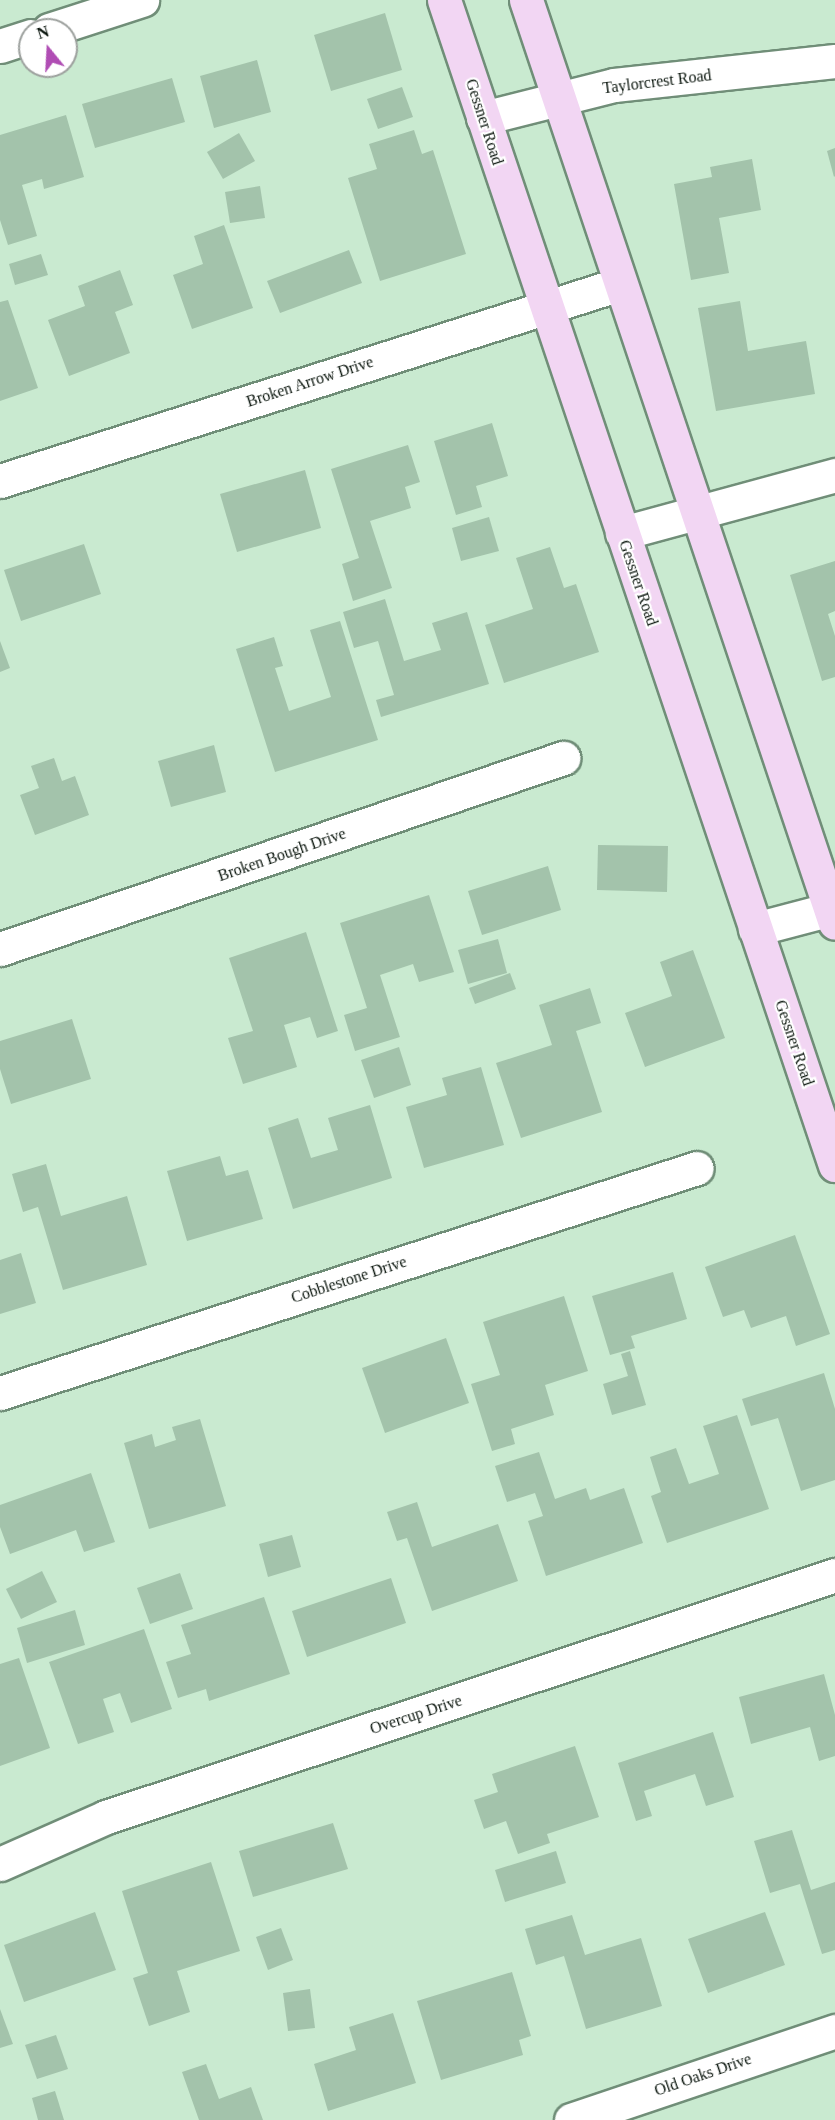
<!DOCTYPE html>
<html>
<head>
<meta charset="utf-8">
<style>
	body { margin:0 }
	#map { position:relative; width:835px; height:2120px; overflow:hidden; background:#c9ead0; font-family:"Times New Roman",serif }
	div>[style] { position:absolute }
	.building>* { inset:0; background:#a3c3ab }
	.roads { filter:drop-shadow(2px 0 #708e78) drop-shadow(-2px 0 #708e78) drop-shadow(0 2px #708e78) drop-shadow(0 -2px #708e78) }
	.minor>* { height:33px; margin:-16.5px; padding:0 16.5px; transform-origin:16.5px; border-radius:16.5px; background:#fff }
	.tertiary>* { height:33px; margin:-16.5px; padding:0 16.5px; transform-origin:16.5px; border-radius:16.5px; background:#fff }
	.secondary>* { height:33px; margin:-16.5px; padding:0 16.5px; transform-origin:16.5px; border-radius:16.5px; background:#f2d6f3 }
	span { translate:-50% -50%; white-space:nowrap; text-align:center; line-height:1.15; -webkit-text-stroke:4.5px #fff; paint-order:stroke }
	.street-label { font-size:16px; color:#0a150d }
	.north { position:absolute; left:18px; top:18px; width:60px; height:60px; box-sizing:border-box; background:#fff; border:2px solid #9da19e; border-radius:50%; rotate:342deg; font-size:16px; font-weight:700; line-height:24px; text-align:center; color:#0a150d }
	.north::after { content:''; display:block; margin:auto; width:21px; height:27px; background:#b04db4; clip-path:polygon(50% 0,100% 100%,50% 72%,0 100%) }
</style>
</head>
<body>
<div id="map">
	<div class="building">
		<i style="clip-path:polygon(385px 13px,402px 70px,331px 91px,314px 35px)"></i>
		<i style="clip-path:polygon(257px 60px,271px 112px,214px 128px,200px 76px)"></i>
		<i style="clip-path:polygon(172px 78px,185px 122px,95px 148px,82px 104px)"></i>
		<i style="clip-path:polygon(402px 87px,413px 117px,378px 129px,367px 99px)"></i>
		<i style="clip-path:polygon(66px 115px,84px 177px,44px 189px,42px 179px,22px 185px,37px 236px,8px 245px,0 220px,0 135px)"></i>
		<i style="clip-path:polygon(414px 130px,422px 154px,433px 150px,466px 254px,380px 281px,348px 178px,377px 169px,369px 144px)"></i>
		<i style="clip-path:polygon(239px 133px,255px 161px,223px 179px,207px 152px)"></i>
		<i style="clip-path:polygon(835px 148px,835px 176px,834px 177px,827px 151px)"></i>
		<i style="clip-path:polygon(752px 159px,761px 210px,719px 218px,729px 273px,691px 280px,674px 184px,712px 177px,710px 167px)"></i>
		<i style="clip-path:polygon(260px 186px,265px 218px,230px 223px,225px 192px)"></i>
		<i style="clip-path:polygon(224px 225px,253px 308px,192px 329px,173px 275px,203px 264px,194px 236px)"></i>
		<i style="clip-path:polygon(349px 250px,362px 283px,280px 313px,267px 281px)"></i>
		<i style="clip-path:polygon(41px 254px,48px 275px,15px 285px,9px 264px)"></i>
		<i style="clip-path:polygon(120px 270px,133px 305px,115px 312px,130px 353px,69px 376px,48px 320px,85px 306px,78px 286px)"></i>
		<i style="clip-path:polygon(8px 300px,38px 388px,0 401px,0 302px)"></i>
		<i style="clip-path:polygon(740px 301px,748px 351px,806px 341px,815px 394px,716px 411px,698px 308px)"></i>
		<i style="clip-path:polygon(492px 423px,508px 476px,476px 486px,482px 507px,456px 515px,434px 441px)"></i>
		<i style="clip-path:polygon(408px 445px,420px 482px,405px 487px,411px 508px,370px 521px,392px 588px,353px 601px,342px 564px,359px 558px,331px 469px)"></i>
		<i style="clip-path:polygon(305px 470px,321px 528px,237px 552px,220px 494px)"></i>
		<i style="clip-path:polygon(489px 517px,499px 551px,461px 561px,452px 528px)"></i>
		<i style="clip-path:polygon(84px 544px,101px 594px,21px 621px,4px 570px)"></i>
		<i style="clip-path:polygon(550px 547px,564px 588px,576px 584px,599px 652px,504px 683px,485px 625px,533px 609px,516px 558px)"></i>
		<i style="clip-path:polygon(835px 561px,835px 611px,828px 614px,835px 636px,835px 677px,822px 681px,790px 575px)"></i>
		<i style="clip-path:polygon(385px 599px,404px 661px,441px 650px,432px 623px,467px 612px,489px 684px,381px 717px,376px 700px,394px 695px,378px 641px,354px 648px,343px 612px)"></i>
		<i style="clip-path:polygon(340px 621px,378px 740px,275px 772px,236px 649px,274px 637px,283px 666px,275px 668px,289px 711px,331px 697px,310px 630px)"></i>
		<i style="clip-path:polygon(0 641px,10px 668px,0 672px)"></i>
		<i style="clip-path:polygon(214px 745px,226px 792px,171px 807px,158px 761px)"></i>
		<i style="clip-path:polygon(54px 758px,62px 781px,75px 776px,89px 815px,35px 835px,20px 795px,39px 788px,31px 766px)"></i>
		<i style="clip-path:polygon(598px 845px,668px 846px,667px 892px,597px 890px)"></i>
		<i style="clip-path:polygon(548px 866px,561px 910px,482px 935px,468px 891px)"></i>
		<i style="clip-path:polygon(429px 895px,454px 972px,419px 982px,413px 964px,380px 975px,400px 1037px,355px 1051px,344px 1015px,367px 1008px,340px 923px)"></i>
		<i style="clip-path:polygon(306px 932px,338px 1031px,317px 1038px,310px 1017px,284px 1025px,297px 1067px,243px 1084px,228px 1038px,253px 1031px,229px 958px)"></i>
		<i style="clip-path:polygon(498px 939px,507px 973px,468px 984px,458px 950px)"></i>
		<i style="clip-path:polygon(693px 950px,725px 1038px,645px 1067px,625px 1013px,672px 996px,660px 962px)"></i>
		<i style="clip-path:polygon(510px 973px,516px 989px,475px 1004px,469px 988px)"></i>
		<i style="clip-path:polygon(590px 988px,601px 1023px,576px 1031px,602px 1112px,521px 1138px,496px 1063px,552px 1045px,539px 1005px)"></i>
		<i style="clip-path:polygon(72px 1019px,91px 1079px,11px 1104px,0 1069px,0 1041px)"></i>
		<i style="clip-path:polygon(399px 1047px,411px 1085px,374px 1098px,361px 1060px)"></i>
		<i style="clip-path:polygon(481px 1067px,504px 1145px,424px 1168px,406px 1107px,447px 1095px,442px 1078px)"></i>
		<i style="clip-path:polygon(370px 1105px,392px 1178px,293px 1209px,268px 1128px,298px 1118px,311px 1158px,338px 1150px,328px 1118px)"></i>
		<i style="clip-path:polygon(220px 1156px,226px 1176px,248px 1170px,263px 1219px,187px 1241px,167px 1171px)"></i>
		<i style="clip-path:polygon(46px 1164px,61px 1216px,127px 1196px,147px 1265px,63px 1290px,38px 1207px,23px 1212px,12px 1174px)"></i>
		<i style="clip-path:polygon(795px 1235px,830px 1334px,796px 1346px,786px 1316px,751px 1328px,744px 1310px,723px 1317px,705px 1267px)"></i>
		<i style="clip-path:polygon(21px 1253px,36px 1303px,0 1314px,0 1260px)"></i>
		<i style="clip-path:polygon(673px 1272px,687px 1319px,631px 1336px,635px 1348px,610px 1355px,592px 1296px)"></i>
		<i style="clip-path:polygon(564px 1296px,588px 1371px,545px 1385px,554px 1415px,511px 1429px,515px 1444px,492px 1451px,471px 1384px,500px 1375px,483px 1322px)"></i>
		<i style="clip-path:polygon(446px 1338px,469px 1403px,385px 1433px,362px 1368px)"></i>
		<i style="clip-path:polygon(630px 1351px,646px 1405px,612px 1415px,603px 1384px,628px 1376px,621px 1354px)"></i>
		<i style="clip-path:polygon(824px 1373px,835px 1409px,835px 1480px,801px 1491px,778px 1418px,751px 1426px,742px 1399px)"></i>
		<i style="clip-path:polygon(737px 1415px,769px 1509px,667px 1543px,651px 1496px,661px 1492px,650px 1457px,676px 1448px,689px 1484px,719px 1474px,703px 1426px)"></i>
		<i style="clip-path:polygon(200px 1419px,226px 1506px,149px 1529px,124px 1443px,152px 1434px,155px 1447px,176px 1440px,172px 1427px)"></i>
		<i style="clip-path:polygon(539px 1452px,555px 1499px,586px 1488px,590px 1500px,624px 1488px,643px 1543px,546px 1576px,528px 1521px,543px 1516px,535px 1493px,507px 1502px,495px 1466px)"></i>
		<i style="clip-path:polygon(91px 1473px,115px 1542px,84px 1552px,76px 1530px,10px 1554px,0 1527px,0 1505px)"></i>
		<i style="clip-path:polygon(417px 1502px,432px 1547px,498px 1524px,518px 1581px,432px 1611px,407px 1538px,397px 1541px,387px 1512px)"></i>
		<i style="clip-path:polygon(292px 1535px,301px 1567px,268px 1577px,259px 1544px)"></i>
		<i style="clip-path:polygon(42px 1571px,57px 1602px,21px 1619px,6px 1589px)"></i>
		<i style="clip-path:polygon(180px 1573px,193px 1609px,150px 1624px,137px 1588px)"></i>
		<i style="clip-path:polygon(391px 1578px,406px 1623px,307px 1657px,292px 1611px)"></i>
		<i style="clip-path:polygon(264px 1597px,290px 1674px,209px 1701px,206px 1689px,178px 1698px,166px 1662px,191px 1654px,181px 1625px)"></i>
		<i style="clip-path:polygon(75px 1610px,85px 1645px,27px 1663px,17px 1628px)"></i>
		<i style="clip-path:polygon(144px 1629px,172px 1709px,131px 1723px,120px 1693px,103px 1699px,114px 1732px,78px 1744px,49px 1662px)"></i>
		<i style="clip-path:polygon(19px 1658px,50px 1748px,0 1766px,0 1664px)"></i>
		<i style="clip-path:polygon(824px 1674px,835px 1715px,835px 1756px,819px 1761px,810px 1727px,751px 1744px,739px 1697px)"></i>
		<i style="clip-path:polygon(713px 1732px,734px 1797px,706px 1806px,695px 1774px,644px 1791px,652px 1816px,636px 1821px,618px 1763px)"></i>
		<i style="clip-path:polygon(575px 1746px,599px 1817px,547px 1834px,550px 1843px,518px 1854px,506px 1821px,484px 1829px,474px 1800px,498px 1792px,492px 1774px)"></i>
		<i style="clip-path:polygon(333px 1823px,348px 1869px,253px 1897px,239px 1851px)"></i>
		<i style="clip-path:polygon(792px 1830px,811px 1890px,835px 1882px,835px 1950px,822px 1954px,800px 1884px,770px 1893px,754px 1841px)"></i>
		<i style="clip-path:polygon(556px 1851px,566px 1883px,505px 1902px,495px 1870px)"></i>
		<i style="clip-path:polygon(211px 1862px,240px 1951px,177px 1971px,190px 2012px,149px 2026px,133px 1978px,148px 1973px,122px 1891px)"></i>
		<i style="clip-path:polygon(95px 1912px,116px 1970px,24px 2002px,4px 1945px)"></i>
		<i style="clip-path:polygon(765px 1912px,785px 1965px,708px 1993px,688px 1939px)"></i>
		<i style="clip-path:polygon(572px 1915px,585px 1955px,641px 1938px,662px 2006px,586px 2029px,564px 1956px,536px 1965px,525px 1929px)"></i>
		<i style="clip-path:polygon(281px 1928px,293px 1960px,268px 1970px,256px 1937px)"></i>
		<i style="clip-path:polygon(512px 1972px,531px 2036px,519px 2040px,523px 2055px,441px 2080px,417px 2001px)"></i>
		<i style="clip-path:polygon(310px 1989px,315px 2028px,288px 2031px,283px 1993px)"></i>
		<i style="clip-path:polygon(0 2009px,13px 2044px,0 2048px)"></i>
		<i style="clip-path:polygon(393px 2013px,416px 2083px,328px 2111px,314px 2064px,356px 2050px,349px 2027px)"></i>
		<i style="clip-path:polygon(56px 2035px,68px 2069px,37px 2079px,25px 2045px)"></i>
		<i style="clip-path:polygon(206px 2064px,219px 2099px,251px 2087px,263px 2120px,199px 2120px,182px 2072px)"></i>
		<i style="clip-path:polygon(55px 2091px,64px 2120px,38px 2120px,32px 2098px)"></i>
	</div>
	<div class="roads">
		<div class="minor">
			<i style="left:483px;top:118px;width:135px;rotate:-14.1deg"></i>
			<i style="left:614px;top:85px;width:222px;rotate:-6.2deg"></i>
			<i style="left:0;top:481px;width:651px;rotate:-17.63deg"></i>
			<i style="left:622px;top:533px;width:221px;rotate:-15.2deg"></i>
			<i style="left:755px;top:929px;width:83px;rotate:-14.7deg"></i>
			<i style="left:0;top:949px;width:595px;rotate:-18.74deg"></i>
			<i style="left:0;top:1393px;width:732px;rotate:-17.89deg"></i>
			<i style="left:0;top:1864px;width:116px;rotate:-23.9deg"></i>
			<i style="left:106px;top:1817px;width:768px;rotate:-18.36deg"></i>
		</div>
		<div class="tertiary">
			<i style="left:49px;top:30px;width:98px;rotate:-17.9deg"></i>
			<i style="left:0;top:46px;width:32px;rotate:-18deg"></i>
			<i style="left:571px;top:2120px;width:279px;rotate:-18.6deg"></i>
		</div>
		<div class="secondary">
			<i style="left:444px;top:0;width:1229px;rotate:71.45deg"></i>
			<i style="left:526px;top:0;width:973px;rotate:71.49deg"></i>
		</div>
	</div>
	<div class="street-label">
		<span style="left:657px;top:82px;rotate:-7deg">Taylorcrest Road</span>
		<span style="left:484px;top:122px;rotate:72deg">Gessner Road</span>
		<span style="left:310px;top:382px;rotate:-18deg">Broken Arrow Drive</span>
		<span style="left:638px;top:583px;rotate:71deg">Gessner Road</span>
		<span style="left:282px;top:855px;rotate:-19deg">Broken Bough Drive</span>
		<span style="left:794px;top:1043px;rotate:71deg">Gessner Road</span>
		<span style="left:349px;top:1280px;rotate:-18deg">Cobblestone Drive</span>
		<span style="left:416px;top:1715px;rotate:-18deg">Overcup Drive</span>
		<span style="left:703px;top:2075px;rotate:-19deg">Old Oaks Drive</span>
	</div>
	<div class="north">N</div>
</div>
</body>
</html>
